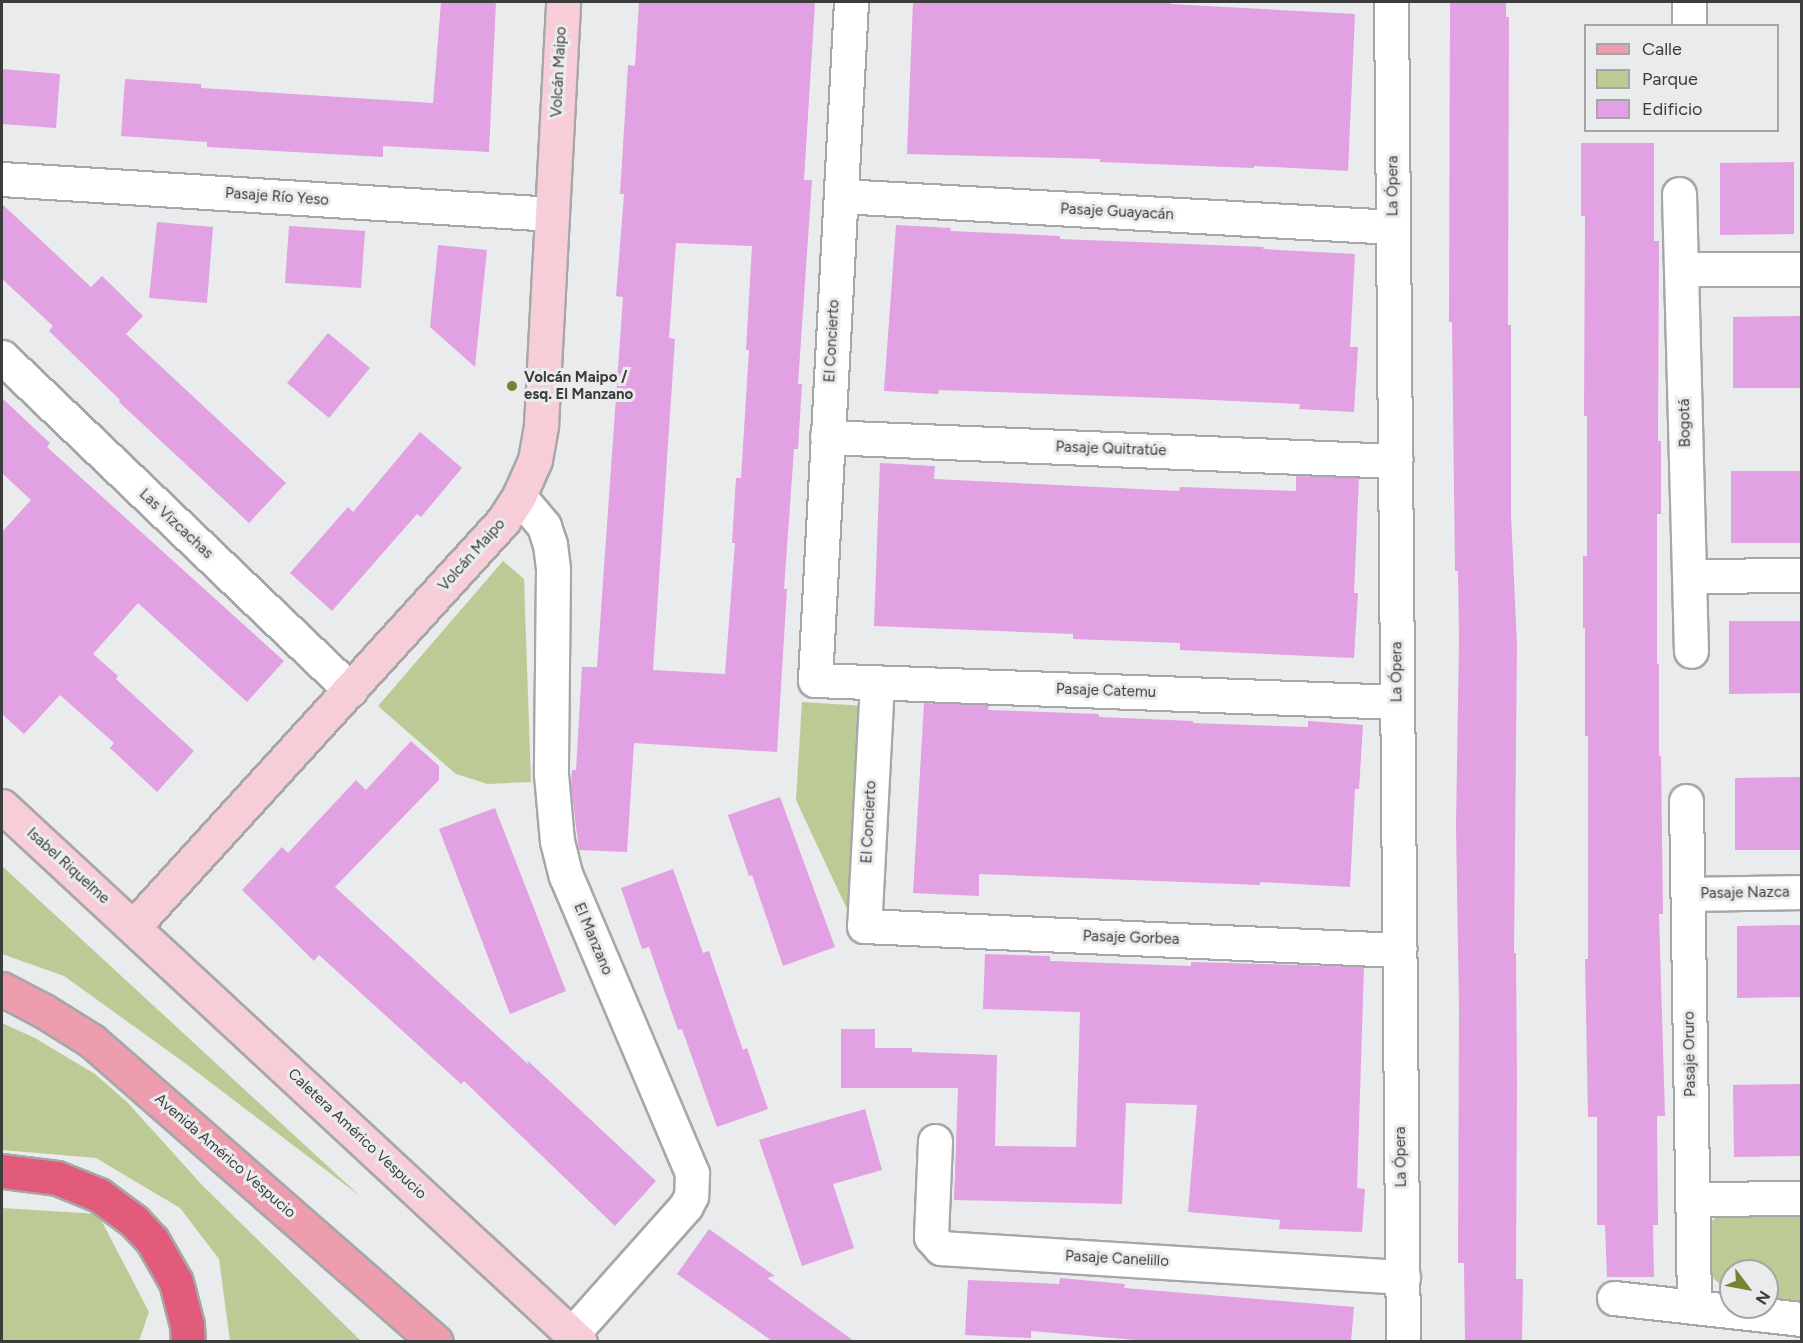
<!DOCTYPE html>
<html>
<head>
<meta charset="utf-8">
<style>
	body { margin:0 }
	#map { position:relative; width:1803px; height:1343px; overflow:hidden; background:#eaebec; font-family:Figtree,sans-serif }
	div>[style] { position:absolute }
	.green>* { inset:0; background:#bccb95 }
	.building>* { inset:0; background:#e1a1e2 }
	.roads { filter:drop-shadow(2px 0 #a6a7a8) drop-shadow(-2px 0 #a6a7a8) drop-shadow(0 2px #a6a7a8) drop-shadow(0 -2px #a6a7a8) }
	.street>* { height:33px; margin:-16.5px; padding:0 16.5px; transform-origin:16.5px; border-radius:16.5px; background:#fff }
	.secondary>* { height:33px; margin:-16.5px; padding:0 16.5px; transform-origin:16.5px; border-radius:16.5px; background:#f7ced7 }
	.primary>* { height:33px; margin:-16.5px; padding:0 16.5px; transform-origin:16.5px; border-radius:16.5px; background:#ee9daf }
	.highway>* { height:33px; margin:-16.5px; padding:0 16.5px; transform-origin:16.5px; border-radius:16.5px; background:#e35b7a }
	.dots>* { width:16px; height:16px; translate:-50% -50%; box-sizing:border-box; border:3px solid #eaebec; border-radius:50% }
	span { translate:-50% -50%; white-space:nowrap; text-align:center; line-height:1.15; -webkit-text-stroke:6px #eaebec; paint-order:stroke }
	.street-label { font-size:15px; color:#3b3c3c }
	.poi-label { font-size:15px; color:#3b3c3c; font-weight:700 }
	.left { translate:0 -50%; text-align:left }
	.frame { position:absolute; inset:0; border:3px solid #3b3c3c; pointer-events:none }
	.legend { position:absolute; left:1584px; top:24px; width:195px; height:108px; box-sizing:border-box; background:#eaebec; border:2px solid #a4a5a6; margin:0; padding:8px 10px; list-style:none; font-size:18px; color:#3b3c3c }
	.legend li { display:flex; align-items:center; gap:12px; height:30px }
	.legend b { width:30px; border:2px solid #a4a5a6 }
	.north { position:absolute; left:1719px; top:1259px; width:60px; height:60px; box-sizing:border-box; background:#eaebec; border:2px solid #a4a5a6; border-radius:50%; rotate:122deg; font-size:16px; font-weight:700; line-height:24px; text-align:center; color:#3b3c3c }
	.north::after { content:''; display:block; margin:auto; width:21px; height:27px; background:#768331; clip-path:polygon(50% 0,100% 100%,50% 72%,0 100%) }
</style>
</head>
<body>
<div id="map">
	<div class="green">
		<i style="clip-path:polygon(503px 561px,524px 579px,531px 782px,488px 784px,456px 774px,378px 706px)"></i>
		<i style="clip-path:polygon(802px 702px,865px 706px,852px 920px,796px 800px)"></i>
		<i style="clip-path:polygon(2px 866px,360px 1196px,189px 1066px,64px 976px,2px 954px)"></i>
		<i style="clip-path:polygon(2px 1023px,35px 1038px,95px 1074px,128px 1103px,202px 1185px,361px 1341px,230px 1341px,219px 1259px,180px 1208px,96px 1158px,2px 1150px)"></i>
		<i style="clip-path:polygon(2px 1208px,98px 1214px,149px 1312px,139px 1341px,2px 1341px)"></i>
		<i style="clip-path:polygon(1724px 1211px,1801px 1213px,1801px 1303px,1767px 1300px,1767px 1271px,1731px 1271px,1731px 1294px,1712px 1277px,1712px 1221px)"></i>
	</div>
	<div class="building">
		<i style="clip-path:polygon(441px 2px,496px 2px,489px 152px,383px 146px,383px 157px,207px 147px,207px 142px,121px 136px,125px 79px,201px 84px,201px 88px,433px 103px)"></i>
		<i style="clip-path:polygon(evenodd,639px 2px,815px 2px,804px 180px,812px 180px,798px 384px,802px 384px,798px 449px,794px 449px,784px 589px,787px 589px,777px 752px,634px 743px,627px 852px,579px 850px,571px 787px,572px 770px,576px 770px,582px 667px,597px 667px,623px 297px,616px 296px,624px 194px,620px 194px,628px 65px,635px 66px,639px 2px,676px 243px,752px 246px,746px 350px,749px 350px,741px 478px,736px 478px,732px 543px,735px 543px,725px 674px,653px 670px,675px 339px,669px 338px,676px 243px)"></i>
		<i style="clip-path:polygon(913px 2px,1171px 2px,1171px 4px,1355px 14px,1348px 171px,1254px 166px,1254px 168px,1100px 162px,1100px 159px,907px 154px)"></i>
		<i style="clip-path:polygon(1450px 2px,1506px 2px,1506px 17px,1509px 17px,1508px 325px,1511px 325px,1511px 516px,1517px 644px,1514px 953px,1516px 953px,1517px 1080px,1516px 1279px,1523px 1279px,1522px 1341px,1465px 1341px,1464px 1263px,1458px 1263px,1459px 1008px,1456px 826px,1459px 639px,1458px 571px,1455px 571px,1452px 322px,1449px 322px)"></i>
		<i style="clip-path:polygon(2px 69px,60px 74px,56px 128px,2px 124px)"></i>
		<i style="clip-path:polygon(1581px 143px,1654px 143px,1654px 241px,1659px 241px,1658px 441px,1661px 441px,1661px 514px,1657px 514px,1657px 664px,1659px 664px,1659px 756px,1661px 756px,1663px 914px,1659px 914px,1665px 1116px,1657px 1116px,1658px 1225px,1653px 1225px,1654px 1277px,1607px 1277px,1605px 1225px,1597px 1225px,1597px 1117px,1588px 1117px,1585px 959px,1588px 959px,1588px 736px,1585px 736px,1585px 628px,1583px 628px,1583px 556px,1587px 556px,1587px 416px,1584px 416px,1585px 216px,1581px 216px)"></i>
		<i style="clip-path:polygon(1794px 162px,1794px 234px,1720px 235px,1720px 163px)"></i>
		<i style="clip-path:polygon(2px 204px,91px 287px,102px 276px,143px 316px,126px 334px,286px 483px,249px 523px,119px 402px,120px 400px,49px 331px,53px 326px,2px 279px)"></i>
		<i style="clip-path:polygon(157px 222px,213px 227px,207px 303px,149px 298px)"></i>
		<i style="clip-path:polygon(896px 225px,951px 228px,950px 231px,1060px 236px,1060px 239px,1264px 247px,1263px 249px,1355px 254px,1350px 347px,1358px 347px,1354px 412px,1299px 409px,1300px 404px,1191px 399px,939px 390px,938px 394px,884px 391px)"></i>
		<i style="clip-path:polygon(289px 226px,365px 231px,361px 288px,285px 283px)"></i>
		<i style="clip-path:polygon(438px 245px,487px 250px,475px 367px,430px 327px)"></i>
		<i style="clip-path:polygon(1802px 316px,1802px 388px,1733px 388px,1733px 317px)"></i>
		<i style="clip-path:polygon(328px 333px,370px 368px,329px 418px,287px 383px)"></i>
		<i style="clip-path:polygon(2px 398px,50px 443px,47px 447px,284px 661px,247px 702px,138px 603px,93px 654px,118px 676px,116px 679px,194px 751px,157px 792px,110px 748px,114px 743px,60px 695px,24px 734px,2px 714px,2px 532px,31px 500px,2px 473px)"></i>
		<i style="clip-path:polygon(420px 432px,462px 468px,421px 517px,417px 514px,332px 611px,290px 573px,348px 507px,353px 512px)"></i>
		<i style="clip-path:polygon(880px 463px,935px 466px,934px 479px,1179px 491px,1180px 487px,1296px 491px,1296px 476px,1359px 478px,1354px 593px,1358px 593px,1354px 658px,1180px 650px,1180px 643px,1073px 639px,1073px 634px,874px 626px)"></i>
		<i style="clip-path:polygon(1731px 471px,1802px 471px,1802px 543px,1731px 543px)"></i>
		<i style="clip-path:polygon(1729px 621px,1802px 621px,1802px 693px,1729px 694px)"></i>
		<i style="clip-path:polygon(924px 703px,989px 705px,988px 710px,1099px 714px,1099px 717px,1193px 721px,1193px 723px,1308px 727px,1308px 721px,1363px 725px,1359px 789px,1355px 789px,1350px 887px,1260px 882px,1260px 885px,979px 874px,979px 896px,913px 893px)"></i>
		<i style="clip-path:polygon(411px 741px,439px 766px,439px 780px,335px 887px,529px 1065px,527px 1060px,656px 1181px,615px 1226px,464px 1081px,461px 1084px,319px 955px,314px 961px,242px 890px,282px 847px,288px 853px,356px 780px,366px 790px)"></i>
		<i style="clip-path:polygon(1802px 777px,1802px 850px,1735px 850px,1735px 778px)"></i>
		<i style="clip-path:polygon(780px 797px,835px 947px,783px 966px,752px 875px,749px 876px,728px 815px)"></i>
		<i style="clip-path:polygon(495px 808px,566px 991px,510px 1014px,439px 829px)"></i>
		<i style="clip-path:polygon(673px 869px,703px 953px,709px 951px,743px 1050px,747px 1048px,768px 1109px,717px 1127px,682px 1029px,678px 1030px,649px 947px,642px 949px,621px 888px)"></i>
		<i style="clip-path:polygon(1802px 925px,1802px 997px,1737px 998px,1737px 926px)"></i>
		<i style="clip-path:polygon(985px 954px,1050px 956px,1050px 961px,1191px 966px,1191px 962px,1364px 967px,1357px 1188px,1365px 1189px,1362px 1232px,1279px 1229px,1280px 1220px,1188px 1212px,1197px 1105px,1126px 1103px,1122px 1204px,954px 1200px,958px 1088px,841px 1088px,841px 1029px,875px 1029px,875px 1048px,912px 1048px,912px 1052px,997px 1055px,995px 1146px,1076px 1147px,1080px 1012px,983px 1009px)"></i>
		<i style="clip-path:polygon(1802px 1084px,1802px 1156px,1734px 1157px,1733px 1085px)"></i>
		<i style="clip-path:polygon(865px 1109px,882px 1170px,833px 1184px,854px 1248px,802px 1266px,759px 1140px)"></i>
		<i style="clip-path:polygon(709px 1229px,775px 1276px,767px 1278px,854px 1341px,772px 1341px,677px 1274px)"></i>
		<i style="clip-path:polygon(1060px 1278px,1125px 1284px,1124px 1288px,1354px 1307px,1351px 1341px,1147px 1341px,1031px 1331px,1031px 1338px,965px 1335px,968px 1280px,1059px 1284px)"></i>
	</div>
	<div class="roads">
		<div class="street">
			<i style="left:851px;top:2px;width:679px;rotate:93.04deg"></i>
			<i style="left:815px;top:680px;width:582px;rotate:2.16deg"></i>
			<i style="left:1391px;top:2px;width:1340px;rotate:89.49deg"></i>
			<i style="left:1689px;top:2px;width:24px;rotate:90deg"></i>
			<i style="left:2px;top:179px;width:551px;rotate:3.64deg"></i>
			<i style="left:1679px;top:194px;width:457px;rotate:88.5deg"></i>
			<i style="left:841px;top:196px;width:553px;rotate:3.21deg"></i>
			<i style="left:1681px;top:269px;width:121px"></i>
			<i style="left:2px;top:357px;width:482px;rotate:43.7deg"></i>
			<i style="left:827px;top:437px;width:569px;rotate:2.42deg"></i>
			<i style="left:519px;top:496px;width:39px;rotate:50deg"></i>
			<i style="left:544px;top:526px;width:19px;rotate:72deg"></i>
			<i style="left:550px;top:544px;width:26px;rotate:83deg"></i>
			<i style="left:553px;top:570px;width:204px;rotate:90.6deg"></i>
			<i style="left:551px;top:774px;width:67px;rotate:84.9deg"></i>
			<i style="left:557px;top:841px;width:36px;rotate:76deg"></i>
			<i style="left:566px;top:876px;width:323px;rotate:67deg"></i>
			<i style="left:692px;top:1173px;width:23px;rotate:92deg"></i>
			<i style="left:691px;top:1196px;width:11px;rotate:117deg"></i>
			<i style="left:686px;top:1206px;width:171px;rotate:131.7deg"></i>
			<i style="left:1689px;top:576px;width:113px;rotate:-0.5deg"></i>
			<i style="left:877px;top:682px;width:244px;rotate:93deg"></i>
			<i style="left:864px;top:926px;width:536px;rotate:2.57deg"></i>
			<i style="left:1686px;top:801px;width:506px;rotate:89.09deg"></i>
			<i style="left:1688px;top:894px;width:114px;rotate:-1deg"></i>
			<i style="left:935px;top:1141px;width:96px;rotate:92.4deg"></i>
			<i style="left:931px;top:1237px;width:15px;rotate:48deg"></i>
			<i style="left:941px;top:1248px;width:463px;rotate:3.6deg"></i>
			<i style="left:1692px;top:1199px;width:110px;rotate:-0.5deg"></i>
			<i style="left:1614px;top:1298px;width:189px;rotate:6.4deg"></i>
		</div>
		<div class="secondary">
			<i style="left:2px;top:806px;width:788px;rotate:42.84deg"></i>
			<i style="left:134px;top:926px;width:548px;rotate:-47.66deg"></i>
			<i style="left:503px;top:521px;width:30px;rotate:-57deg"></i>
			<i style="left:519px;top:496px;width:39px;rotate:-66deg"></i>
			<i style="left:535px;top:460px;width:36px;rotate:-80deg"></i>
			<i style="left:541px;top:425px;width:424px;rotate:-87deg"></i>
		</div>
		<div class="primary">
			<i style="left:2px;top:989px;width:47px;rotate:27.6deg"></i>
			<i style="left:44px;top:1011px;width:57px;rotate:32deg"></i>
			<i style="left:92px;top:1041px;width:457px;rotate:41.2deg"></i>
		</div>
		<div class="highway">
			<i style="left:2px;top:1171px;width:55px;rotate:7.3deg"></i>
			<i style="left:57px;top:1178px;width:45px;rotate:22deg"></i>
			<i style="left:99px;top:1195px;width:44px;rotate:36.6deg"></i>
			<i style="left:134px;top:1221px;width:26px;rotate:47deg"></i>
			<i style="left:152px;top:1240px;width:48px;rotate:60.3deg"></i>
			<i style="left:176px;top:1282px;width:44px;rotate:75.7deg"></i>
			<i style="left:187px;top:1325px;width:17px;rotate:87deg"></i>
		</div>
	</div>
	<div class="dots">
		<i style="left:512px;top:386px;background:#768331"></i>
	</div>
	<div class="street-label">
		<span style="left:559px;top:72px;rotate:-87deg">Volcán Maipo</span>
		<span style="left:1393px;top:186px;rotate:-90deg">La Ópera</span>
		<span style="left:277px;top:197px;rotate:4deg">Pasaje Río Yeso</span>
		<span style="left:1117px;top:212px;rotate:3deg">Pasaje Guayacán</span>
		<span style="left:832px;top:341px;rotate:-87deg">El Concierto</span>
		<span style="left:1685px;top:423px;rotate:-91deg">Bogotá</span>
		<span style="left:1111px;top:449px;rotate:2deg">Pasaje Quitratúe</span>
		<span style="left:176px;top:524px;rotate:43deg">Las Vizcachas</span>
		<span style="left:472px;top:555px;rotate:-48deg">Volcán Maipo</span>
		<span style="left:1397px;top:672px;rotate:-90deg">La Ópera</span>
		<span style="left:1106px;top:691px;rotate:2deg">Pasaje Catemu</span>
		<span style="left:869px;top:822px;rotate:-87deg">El Concierto</span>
		<span style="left:68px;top:866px;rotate:42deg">Isabel Riquelme</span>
		<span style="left:1745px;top:893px;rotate:-1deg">Pasaje Nazca</span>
		<span style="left:1131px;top:938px;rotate:2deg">Pasaje Gorbea</span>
		<span style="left:593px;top:939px;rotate:67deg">El Manzano</span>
		<span style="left:1690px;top:1054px;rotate:-91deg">Pasaje Oruro</span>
		<span style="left:357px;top:1134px;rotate:43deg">Caletera Américo Vespucio</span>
		<span style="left:225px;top:1156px;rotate:41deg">Avenida Américo Vespucio</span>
		<span style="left:1401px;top:1157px;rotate:-91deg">La Ópera</span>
		<span style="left:1117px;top:1259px;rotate:3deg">Pasaje Canelillo</span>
	</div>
	<div class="poi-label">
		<span class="left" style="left:524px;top:386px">Volcán Maipo /<br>esq. El Manzano</span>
	</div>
	<div class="frame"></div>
	<ul class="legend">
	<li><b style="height:8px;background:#ee9daf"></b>Calle</li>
	<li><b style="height:16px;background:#bccb95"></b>Parque</li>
	<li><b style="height:16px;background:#e1a1e2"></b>Edificio</li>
	</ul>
	<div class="north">N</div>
</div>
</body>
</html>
